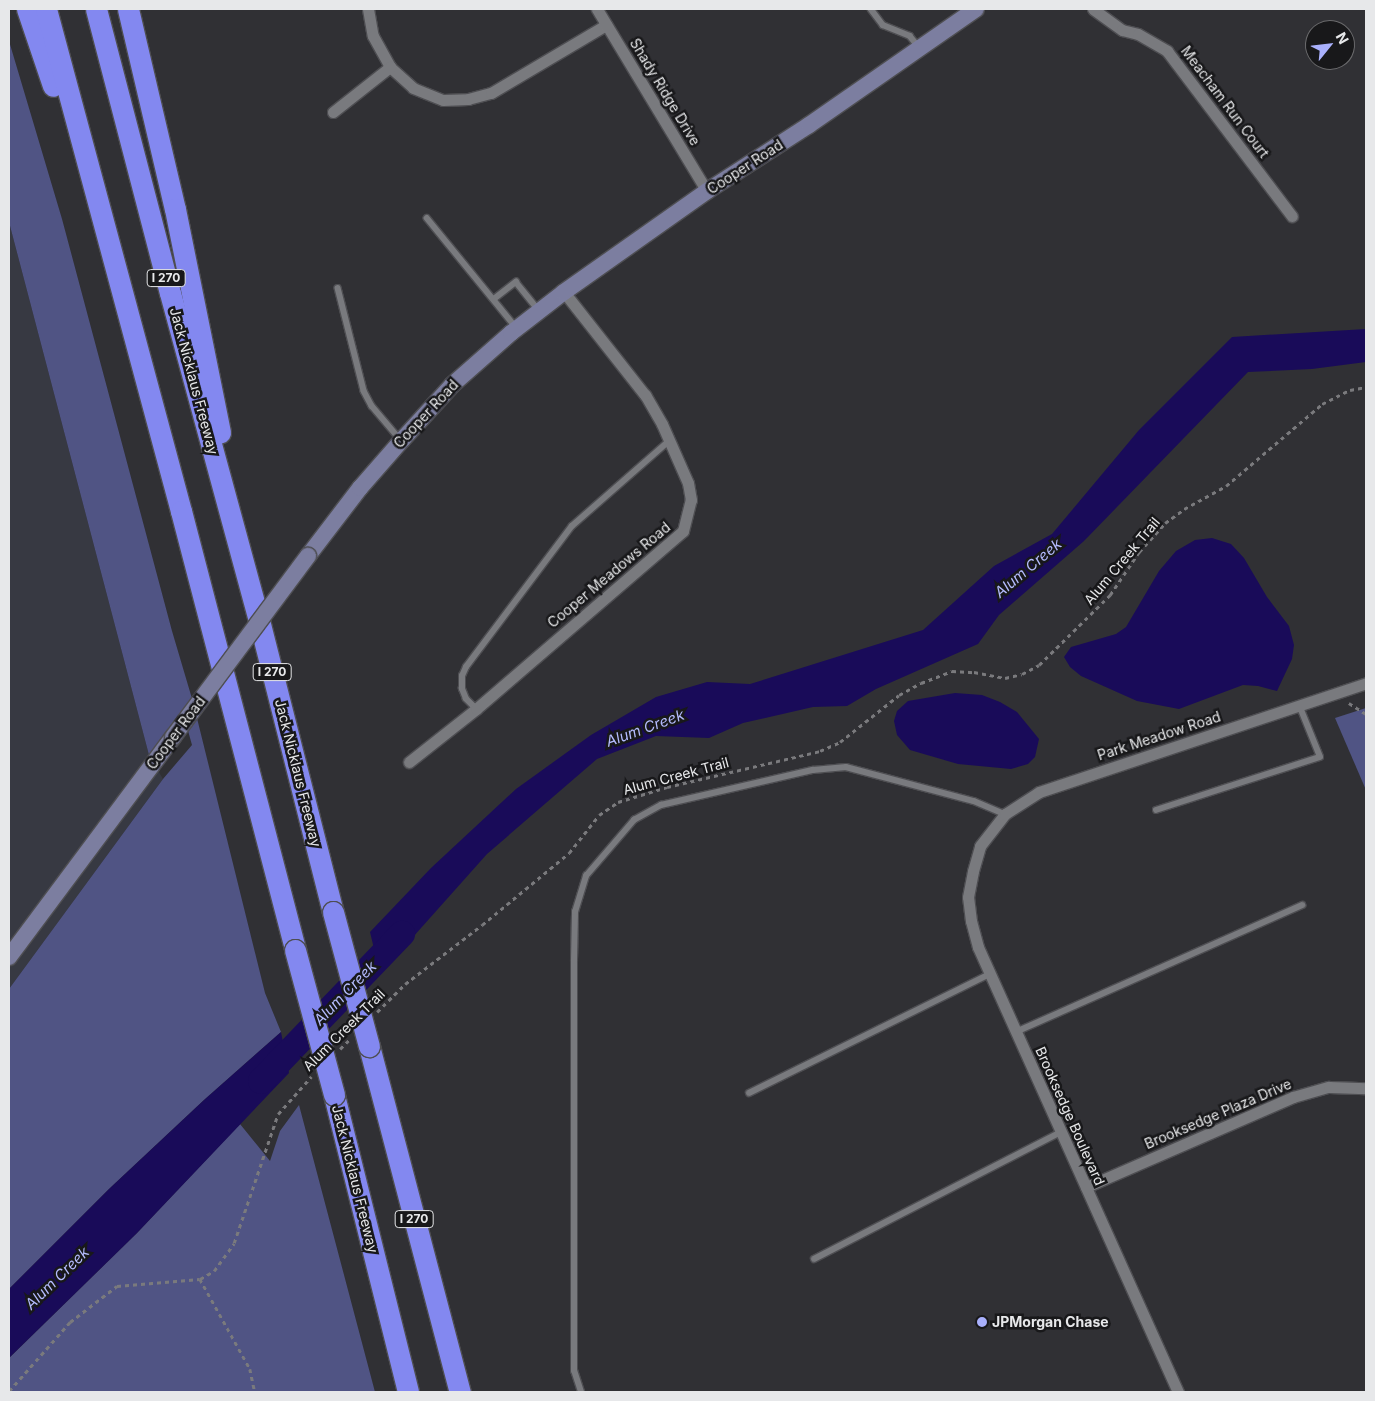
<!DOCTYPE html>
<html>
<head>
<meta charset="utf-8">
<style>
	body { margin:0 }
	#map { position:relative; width:1375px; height:1401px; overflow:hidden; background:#303034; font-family:Inter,sans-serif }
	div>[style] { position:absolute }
	.built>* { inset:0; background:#373942 }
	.green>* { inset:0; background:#505484 }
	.water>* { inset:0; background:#190b59 }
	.river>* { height:26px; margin:-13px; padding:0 13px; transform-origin:13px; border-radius:13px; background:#190b59 }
	.path>* { height:2.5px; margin-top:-1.25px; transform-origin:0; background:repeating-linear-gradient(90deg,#7a7a7d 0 4px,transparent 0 8px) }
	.roads { filter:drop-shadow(1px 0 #4e4e52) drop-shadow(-1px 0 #4e4e52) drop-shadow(0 1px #4e4e52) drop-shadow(0 -1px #4e4e52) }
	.lane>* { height:5.5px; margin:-2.75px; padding:0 2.75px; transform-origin:2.75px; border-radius:2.75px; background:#797a7e }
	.street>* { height:11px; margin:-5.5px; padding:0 5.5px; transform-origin:5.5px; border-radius:5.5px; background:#797a7e }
	.secondary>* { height:16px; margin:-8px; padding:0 8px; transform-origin:8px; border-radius:8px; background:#7c7ea0 }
	.highway>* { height:21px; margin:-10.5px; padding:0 10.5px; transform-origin:10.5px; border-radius:10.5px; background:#8388f0 }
	.bridges { filter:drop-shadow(1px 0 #4e4e52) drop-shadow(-1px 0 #4e4e52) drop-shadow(0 1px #4e4e52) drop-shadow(0 -1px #4e4e52) }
	.secondary-bridge>* { height:16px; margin:-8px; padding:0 8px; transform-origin:8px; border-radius:8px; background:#7c7ea0 }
	.highway-bridge>* { height:21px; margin:-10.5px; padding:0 10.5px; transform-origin:10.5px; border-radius:10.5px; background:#8388f0 }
	.dots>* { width:14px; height:14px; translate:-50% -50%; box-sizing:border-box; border:2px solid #18181a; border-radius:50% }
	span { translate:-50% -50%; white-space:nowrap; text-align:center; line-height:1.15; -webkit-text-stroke:5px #18181a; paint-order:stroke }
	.shield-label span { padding:1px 4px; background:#18181a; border:1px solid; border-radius:4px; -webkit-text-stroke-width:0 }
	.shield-label { font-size:12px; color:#e7e8ea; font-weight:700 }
	.street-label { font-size:14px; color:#e7e8ea }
	.poi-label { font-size:14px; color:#e7e8ea; font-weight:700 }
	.left { translate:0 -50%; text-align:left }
	.water-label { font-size:15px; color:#b4bbfd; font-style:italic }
	.frame { position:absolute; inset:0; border:10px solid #e7e8ea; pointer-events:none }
	.north { position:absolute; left:1305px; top:20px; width:50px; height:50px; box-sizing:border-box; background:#18181a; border:1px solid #6b6b6d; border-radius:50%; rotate:61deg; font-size:14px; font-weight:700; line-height:20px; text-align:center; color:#e7e8ea }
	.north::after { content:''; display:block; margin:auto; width:18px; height:22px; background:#a9b0fc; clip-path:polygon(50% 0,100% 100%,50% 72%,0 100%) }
</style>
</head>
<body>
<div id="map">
	<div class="built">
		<i style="clip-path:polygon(9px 222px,149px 755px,163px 779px,9px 989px)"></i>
	</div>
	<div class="green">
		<i style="clip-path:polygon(9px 41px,62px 219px,172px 631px,193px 702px,265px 993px,281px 1032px,204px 1100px,109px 1189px,9px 1289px,9px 989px,163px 779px,192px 745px,183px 713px,149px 755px,9px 222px)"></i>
		<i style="clip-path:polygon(1366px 708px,1366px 790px,1335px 718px)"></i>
		<i style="clip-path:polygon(299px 1105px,375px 1392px,9px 1392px,9px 1358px,137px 1233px,240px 1124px,270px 1161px,280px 1131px)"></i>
	</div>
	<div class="water">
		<i style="clip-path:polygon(1366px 329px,1366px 362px,1312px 369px,1248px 372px,1084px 541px,999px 615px,978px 644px,876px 689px,847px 706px,813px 707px,743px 723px,709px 738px,656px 736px,597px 759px,487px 854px,380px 974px,370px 932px,431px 868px,516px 789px,591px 735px,656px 697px,707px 682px,750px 684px,923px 630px,994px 566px,1052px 534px,1139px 430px,1232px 337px)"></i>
		<i style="clip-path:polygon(1212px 538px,1231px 544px,1244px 558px,1267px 597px,1289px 626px,1294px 645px,1292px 659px,1277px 691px,1258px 686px,1243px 685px,1179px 709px,1137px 701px,1081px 676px,1070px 667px,1064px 657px,1071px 647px,1116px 634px,1126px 627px,1159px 571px,1176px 551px,1195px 540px)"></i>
		<i style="clip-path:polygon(955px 693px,982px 695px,1000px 702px,1017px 712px,1039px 739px,1035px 757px,1028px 764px,1011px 769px,958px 764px,910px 750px,897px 735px,894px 721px,897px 711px,908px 701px)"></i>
		<i style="clip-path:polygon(281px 1032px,289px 1073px,137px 1233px,9px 1358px,9px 1289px,109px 1189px,204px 1100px)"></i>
	</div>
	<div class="river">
		<i style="left:261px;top:1081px;width:204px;rotate:-46.2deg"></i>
	</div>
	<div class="path">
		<i style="left:1349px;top:703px;width:20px;rotate:33deg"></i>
		<i style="left:377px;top:1012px;width:40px;rotate:-45deg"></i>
		<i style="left:405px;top:984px;width:97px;rotate:-37.5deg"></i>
		<i style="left:482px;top:925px;width:113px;rotate:-39.6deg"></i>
		<i style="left:569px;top:853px;width:48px;rotate:-51.7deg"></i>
		<i style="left:599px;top:815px;width:23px;rotate:-34deg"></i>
		<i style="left:618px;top:802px;width:51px;rotate:-17deg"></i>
		<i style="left:667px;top:787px;width:157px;rotate:-13.2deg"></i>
		<i style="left:820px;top:751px;width:22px;rotate:-24deg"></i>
		<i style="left:840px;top:742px;width:75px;rotate:-38.5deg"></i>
		<i style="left:899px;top:695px;width:25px;rotate:-29deg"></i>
		<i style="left:921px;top:683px;width:33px;rotate:-21deg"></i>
		<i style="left:952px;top:671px;width:22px;rotate:3deg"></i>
		<i style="left:974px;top:672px;width:32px;rotate:11deg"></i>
		<i style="left:1005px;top:678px;width:17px;rotate:-13deg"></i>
		<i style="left:1022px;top:674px;width:19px;rotate:-28deg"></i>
		<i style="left:1039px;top:665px;width:100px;rotate:-44.6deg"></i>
		<i style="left:1110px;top:595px;width:52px;rotate:-56deg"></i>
		<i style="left:1139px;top:552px;width:39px;rotate:-48deg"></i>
		<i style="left:1165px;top:523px;width:24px;rotate:-36deg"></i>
		<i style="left:1184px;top:509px;width:48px;rotate:-28.7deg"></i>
		<i style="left:1226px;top:486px;width:126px;rotate:-40.5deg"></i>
		<i style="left:1322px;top:404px;width:31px;rotate:-27deg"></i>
		<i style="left:1350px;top:390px;width:16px;rotate:-11deg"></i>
		<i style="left:340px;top:1049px;width:14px;rotate:-45deg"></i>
		<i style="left:200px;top:1279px;width:103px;rotate:60.9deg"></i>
		<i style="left:250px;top:1369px;width:24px;rotate:78deg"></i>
		<i style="left:9px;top:1391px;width:92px;rotate:-48.5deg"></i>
		<i style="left:70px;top:1322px;width:59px;rotate:-37.5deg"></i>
		<i style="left:117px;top:1286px;width:83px;rotate:-4.8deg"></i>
		<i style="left:200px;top:1279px;width:16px;rotate:-30deg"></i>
		<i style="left:214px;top:1271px;width:34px;rotate:-54deg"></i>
		<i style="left:234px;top:1243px;width:136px;rotate:-71.2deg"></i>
		<i style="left:278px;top:1114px;width:50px;rotate:-48.3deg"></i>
	</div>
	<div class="roads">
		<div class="lane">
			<i style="left:871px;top:9px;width:20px;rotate:53deg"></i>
			<i style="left:883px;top:25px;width:29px;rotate:22deg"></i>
			<i style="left:910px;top:36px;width:13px;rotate:51deg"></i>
			<i style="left:427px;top:218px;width:141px;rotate:50.8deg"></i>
			<i style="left:338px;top:288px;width:106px;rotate:75.8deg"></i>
			<i style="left:364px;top:391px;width:17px;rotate:62deg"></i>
			<i style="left:372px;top:406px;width:43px;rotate:49.7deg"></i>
			<i style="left:494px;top:299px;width:28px;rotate:-38deg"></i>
			<i style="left:516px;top:282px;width:35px;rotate:51deg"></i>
			<i style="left:476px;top:709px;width:14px;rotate:-135deg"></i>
			<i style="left:466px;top:699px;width:11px;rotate:-112deg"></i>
			<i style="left:462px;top:689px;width:13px;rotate:-90deg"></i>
			<i style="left:462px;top:676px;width:10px;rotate:-66deg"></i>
			<i style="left:466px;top:667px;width:176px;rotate:-53.1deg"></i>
			<i style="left:572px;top:526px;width:129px;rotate:-41.2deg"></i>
			<i style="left:1156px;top:810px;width:172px;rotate:-17.9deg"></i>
			<i style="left:1320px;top:757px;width:56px;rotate:-112deg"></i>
			<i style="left:1016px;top:1032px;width:313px;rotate:-23.9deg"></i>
			<i style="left:749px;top:1093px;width:269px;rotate:-26.3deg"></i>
			<i style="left:814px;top:1259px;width:278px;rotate:-27.2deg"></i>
			<i style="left:581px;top:1392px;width:22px;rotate:-108deg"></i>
			<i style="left:574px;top:1371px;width:410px;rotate:-90deg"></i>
			<i style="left:574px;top:961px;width:49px;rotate:-88.8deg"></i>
			<i style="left:575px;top:912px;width:38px;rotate:-73deg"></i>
			<i style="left:586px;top:876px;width:74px;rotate:-49.4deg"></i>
			<i style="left:634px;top:820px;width:31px;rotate:-29deg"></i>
			<i style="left:661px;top:805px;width:156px;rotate:-13deg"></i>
			<i style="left:813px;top:770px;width:33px;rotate:-5deg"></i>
			<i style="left:846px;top:767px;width:132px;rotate:14.9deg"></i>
			<i style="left:974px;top:801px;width:34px;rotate:23deg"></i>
		</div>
		<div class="street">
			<i style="left:368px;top:9px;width:27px;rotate:80deg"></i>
			<i style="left:373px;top:36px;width:35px;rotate:61deg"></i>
			<i style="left:390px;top:67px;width:31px;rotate:42deg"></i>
			<i style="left:413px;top:88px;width:32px;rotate:22deg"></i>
			<i style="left:443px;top:100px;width:25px;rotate:-2deg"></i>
			<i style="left:468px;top:99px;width:24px;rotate:-15deg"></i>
			<i style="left:491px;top:93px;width:134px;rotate:-30.6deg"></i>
			<i style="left:597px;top:9px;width:213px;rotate:58.9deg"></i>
			<i style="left:1093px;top:9px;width:36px;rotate:36deg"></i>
			<i style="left:1122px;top:30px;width:16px;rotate:14deg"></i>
			<i style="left:1138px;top:34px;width:34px;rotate:30deg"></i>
			<i style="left:1167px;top:51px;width:207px;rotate:52.9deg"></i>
			<i style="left:333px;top:112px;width:73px;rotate:-38.3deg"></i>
			<i style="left:409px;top:762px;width:85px;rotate:-38.3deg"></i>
			<i style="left:476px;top:709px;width:273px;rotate:-40.7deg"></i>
			<i style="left:683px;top:531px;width:32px;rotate:-76deg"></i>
			<i style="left:691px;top:500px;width:17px;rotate:-100deg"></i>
			<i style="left:688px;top:483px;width:64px;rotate:-113.8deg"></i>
			<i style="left:662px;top:424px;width:34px;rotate:-120deg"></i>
			<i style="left:645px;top:395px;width:131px;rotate:-128.2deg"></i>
			<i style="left:1086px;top:1187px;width:226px;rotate:-23.5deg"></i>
			<i style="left:1293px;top:1097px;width:37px;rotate:-16deg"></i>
			<i style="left:1329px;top:1087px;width:37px;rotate:2deg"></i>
			<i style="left:1178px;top:1392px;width:488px;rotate:-114.2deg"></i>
			<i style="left:978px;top:947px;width:27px;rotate:-105deg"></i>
			<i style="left:971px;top:921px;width:24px;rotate:-97deg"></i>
			<i style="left:968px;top:897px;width:26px;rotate:-79deg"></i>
			<i style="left:973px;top:871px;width:26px;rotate:-74deg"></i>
			<i style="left:980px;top:846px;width:41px;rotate:-52deg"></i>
			<i style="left:1005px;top:814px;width:40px;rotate:-32.9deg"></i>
			<i style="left:1039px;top:792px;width:345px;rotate:-18.4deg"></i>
		</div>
		<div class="secondary">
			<i style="left:308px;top:556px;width:86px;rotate:-52.6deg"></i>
			<i style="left:360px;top:488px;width:64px;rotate:-48.8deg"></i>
			<i style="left:402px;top:440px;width:74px;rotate:-47.7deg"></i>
			<i style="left:452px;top:385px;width:79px;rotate:-41.4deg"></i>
			<i style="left:511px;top:333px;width:67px;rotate:-37.7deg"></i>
			<i style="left:564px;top:292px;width:175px;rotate:-35.2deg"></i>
			<i style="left:707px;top:191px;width:121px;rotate:-32.9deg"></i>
			<i style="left:809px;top:125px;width:203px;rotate:-34.8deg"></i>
			<i style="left:9px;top:957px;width:274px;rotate:-53.3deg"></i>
		</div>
		<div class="highway">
			<i style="left:27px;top:9px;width:81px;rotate:71.3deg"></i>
			<i style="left:46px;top:9px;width:520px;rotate:74.95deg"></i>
			<i style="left:181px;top:511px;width:454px;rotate:75.4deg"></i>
			<i style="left:96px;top:9px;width:293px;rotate:75.4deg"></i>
			<i style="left:170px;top:293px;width:339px;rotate:74.8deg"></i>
			<i style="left:259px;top:620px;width:301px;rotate:75.8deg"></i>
			<i style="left:128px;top:9px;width:205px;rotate:76.8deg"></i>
			<i style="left:175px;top:209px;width:228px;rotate:78.6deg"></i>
			<i style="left:369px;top:1046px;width:358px;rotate:75.3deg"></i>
			<i style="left:334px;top:1095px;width:306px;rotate:76deg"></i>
		</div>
	</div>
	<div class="bridges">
		<div class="secondary-bridge">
			<i style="left:173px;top:737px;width:226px;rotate:-53.3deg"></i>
		</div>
		<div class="highway-bridge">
			<i style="left:333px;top:912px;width:139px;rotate:75deg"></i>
			<i style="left:295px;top:950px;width:150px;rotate:74.9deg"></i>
		</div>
	</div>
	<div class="dots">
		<i style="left:982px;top:1322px;background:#a9b0fc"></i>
	</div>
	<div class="shield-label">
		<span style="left:166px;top:278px">I 270</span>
		<span style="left:272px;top:672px">I 270</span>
		<span style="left:414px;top:1219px">I 270</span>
	</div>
	<div class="street-label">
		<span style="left:665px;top:92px;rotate:59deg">Shady Ridge Drive</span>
		<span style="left:1225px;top:102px;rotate:53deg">Meacham Run Court</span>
		<span style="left:745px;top:167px;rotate:-33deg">Cooper Road</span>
		<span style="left:194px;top:381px;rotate:75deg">Jack Nicklaus Freeway</span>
		<span style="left:426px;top:414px;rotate:-47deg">Cooper Road</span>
		<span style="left:1122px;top:561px;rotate:-50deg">Alum Creek Trail</span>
		<span style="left:609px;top:575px;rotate:-40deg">Cooper Meadows Road</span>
		<span style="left:176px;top:733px;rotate:-53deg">Cooper Road</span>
		<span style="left:1159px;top:736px;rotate:-18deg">Park Meadow Road</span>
		<span style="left:298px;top:773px;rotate:76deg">Jack Nicklaus Freeway</span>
		<span style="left:676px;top:776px;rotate:-15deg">Alum Creek Trail</span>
		<span style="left:344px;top:1030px;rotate:-45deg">Alum Creek Trail</span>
		<span style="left:1218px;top:1114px;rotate:-23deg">Brooksedge Plaza Drive</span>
		<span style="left:1070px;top:1116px;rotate:66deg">Brooksedge Boulevard</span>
		<span style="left:355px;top:1179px;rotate:76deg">Jack Nicklaus Freeway</span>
	</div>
	<div class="poi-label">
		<span class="left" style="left:992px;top:1322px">JPMorgan Chase</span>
	</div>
	<div class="water-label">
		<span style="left:1028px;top:568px;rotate:-40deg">Alum Creek</span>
		<span style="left:645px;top:728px;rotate:-20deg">Alum Creek</span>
		<span style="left:345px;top:993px;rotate:-46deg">Alum Creek</span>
		<span style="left:57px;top:1278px;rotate:-44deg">Alum Creek</span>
	</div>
	<div class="frame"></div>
	<div class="north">N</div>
</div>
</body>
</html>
